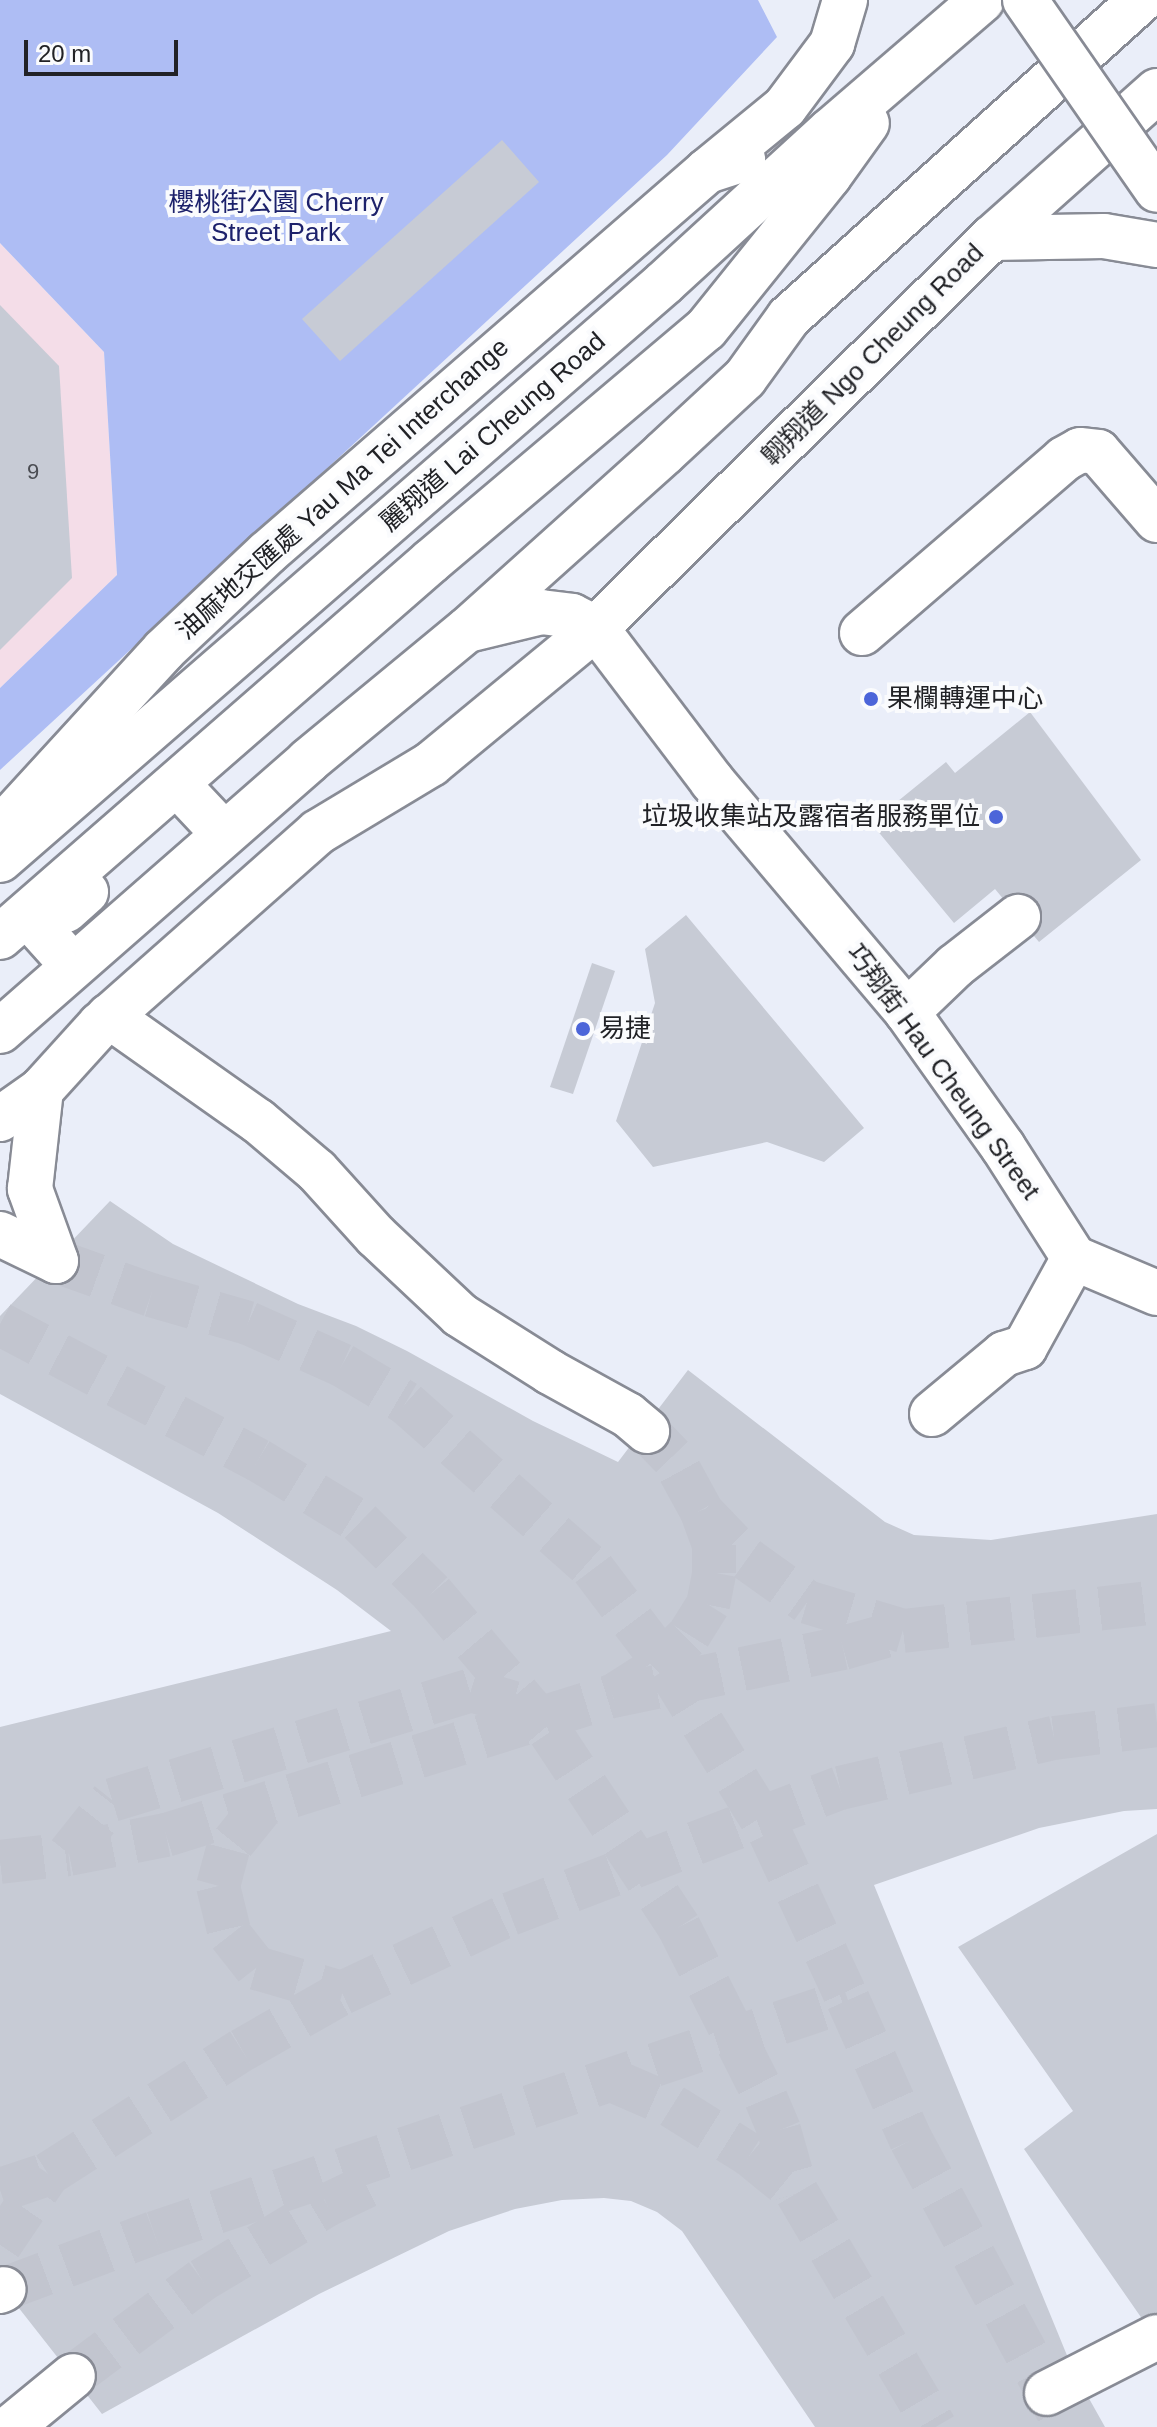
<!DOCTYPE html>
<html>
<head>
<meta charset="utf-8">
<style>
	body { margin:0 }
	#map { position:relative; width:1157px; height:2427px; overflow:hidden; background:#eaeef9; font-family:Arial,"Noto Sans TC",sans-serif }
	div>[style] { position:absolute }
	.education>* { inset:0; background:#f4dde8 }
	.green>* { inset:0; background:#aebdf4 }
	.building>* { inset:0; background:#c7cbd5 }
	.minor-tunnel>* { height:44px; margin-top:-22px; transform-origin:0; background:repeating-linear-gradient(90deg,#c2c5cf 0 44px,transparent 0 66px) }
	.major-tunnel>* { height:44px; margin-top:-22px; transform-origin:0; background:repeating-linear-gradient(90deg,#c2c5cf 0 44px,transparent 0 66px) }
	.highway-tunnel>* { height:44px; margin-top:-22px; transform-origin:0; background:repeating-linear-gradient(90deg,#c2c5cf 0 44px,transparent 0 66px) }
	.roads { filter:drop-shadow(2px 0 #888b95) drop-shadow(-2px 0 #888b95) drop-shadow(0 2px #888b95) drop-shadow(0 -2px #888b95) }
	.minor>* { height:44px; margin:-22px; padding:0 22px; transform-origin:22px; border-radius:22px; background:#fff }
	.major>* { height:44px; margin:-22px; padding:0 22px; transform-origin:22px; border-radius:22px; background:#fff }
	.highway>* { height:44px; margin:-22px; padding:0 22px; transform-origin:22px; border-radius:22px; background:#fff }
	.bridges { filter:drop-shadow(2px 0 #888b95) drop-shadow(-2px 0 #888b95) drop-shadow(0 2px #888b95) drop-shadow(0 -2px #888b95) }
	.highway-bridge>* { height:44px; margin:-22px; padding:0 22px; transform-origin:22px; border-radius:22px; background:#fff }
	.dots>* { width:22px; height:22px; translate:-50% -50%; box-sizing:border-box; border:4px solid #fafbfd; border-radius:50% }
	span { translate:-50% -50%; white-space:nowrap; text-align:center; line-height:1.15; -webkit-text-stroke:8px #fafbfd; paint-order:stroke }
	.number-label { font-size:22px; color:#4a4c52 }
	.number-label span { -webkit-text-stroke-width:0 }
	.park-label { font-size:26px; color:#1c216b }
	.street-label { font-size:26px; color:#212226 }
	.poi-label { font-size:26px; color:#212226 }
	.left { translate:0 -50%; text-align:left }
	.right { translate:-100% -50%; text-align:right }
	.scale { position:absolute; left:24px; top:40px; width:154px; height:36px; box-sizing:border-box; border:4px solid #212226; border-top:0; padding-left:10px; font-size:24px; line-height:28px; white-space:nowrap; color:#212226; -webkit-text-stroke:6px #fafbfd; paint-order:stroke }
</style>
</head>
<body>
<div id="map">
	<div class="education">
		<i style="clip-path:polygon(0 243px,104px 352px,117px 575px,0 688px)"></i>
	</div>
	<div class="green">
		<i style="clip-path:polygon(0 0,758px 0,777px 37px,667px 155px,0 770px,0 688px,117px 575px,104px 352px,0 243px)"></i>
	</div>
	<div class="building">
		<i style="clip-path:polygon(502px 140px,539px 182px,340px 361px,302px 319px)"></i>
		<i style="clip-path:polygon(0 305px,59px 366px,72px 578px,0 650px)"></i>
		<i style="clip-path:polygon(1030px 712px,1141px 860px,1039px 942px,995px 889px,954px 923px,871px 823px,946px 762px,955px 773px)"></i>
		<i style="clip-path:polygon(686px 915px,864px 1128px,824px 1162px,767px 1142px,653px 1167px,616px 1121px,655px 1003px,645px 949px)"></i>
		<i style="clip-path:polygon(592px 963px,615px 971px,573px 1094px,550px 1087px)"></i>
		<i style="clip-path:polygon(110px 1201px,173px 1244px,298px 1304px,356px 1326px,407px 1351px,533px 1421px,618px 1462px,688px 1370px,885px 1522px,914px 1535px,991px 1540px,1157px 1514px,1157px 1809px,1124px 1811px,1039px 1828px,874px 1885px,1073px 2370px,1105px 2427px,815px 2427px,682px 2231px,657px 2212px,631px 2201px,604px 2198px,562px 2200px,515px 2209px,449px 2231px,319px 2294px,102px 2414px,0 2284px,0 1727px,391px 1631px,337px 1590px,218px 1513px,0 1394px,0 1316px)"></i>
		<i style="clip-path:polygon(1157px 1834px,1157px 2315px,1145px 2323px,1024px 2149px,1073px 2111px,958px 1947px)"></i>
	</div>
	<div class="minor-tunnel">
		<i style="left:0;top:1324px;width:292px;rotate:27.8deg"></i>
		<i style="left:258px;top:1460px;width:119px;rotate:31.3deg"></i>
		<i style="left:360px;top:1522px;width:101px;rotate:44.6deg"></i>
		<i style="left:432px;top:1593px;width:182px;rotate:49.7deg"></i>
		<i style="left:550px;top:1732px;width:234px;rotate:56.5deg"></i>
		<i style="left:679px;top:1927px;width:193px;rotate:63.2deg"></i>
		<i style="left:766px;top:2099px;width:34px;rotate:67deg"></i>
		<i style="left:779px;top:2130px;width:66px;rotate:74.1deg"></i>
		<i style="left:702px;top:1512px;width:65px;rotate:46.2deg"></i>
		<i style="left:747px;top:1559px;width:74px;rotate:35.6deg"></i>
		<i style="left:807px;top:1602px;width:100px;rotate:16.8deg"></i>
		<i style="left:613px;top:1696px;width:50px;rotate:-32.7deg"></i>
		<i style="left:655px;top:1669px;width:48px;rotate:-45deg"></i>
		<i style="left:689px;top:1635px;width:36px;rotate:-58deg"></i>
		<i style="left:708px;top:1605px;width:33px;rotate:-79deg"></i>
		<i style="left:714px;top:1573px;width:28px;rotate:-90deg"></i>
		<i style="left:714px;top:1545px;width:37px;rotate:-110deg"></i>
		<i style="left:701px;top:1510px;width:60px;rotate:-118.7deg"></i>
		<i style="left:672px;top:1457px;width:36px;rotate:-134deg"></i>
		<i style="left:261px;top:1808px;width:53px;rotate:128.8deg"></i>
		<i style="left:228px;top:1849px;width:38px;rotate:105deg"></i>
		<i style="left:218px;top:1886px;width:50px;rotate:76.2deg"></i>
		<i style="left:230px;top:1935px;width:42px;rotate:51.8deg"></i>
		<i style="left:256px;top:1968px;width:90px;rotate:16.2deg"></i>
		<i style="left:69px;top:1854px;width:69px;rotate:-51.5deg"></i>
		<i style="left:112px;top:1800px;width:375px;rotate:-17deg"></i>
		<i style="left:471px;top:1690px;width:65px;rotate:17deg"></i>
		<i style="left:848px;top:2000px;width:154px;rotate:65.8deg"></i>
		<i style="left:911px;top:2140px;width:326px;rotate:61.6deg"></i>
	</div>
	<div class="major-tunnel">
		<i style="left:56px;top:1261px;width:101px;rotate:19.7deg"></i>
		<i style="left:151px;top:1295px;width:101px;rotate:16.1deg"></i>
		<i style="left:248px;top:1323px;width:103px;rotate:24.1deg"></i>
		<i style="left:342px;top:1365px;width:74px;rotate:30.7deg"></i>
		<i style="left:406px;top:1403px;width:250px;rotate:41.6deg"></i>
		<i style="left:593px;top:1569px;width:124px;rotate:52.9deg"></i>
		<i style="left:668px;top:1668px;width:194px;rotate:58.3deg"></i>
		<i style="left:770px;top:1833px;width:184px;rotate:65deg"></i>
		<i style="left:797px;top:2193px;width:272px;rotate:59.5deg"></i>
	</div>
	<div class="highway-tunnel">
		<i style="left:0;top:1862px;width:69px;rotate:-6.6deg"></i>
		<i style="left:69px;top:1854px;width:99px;rotate:-11.1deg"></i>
		<i style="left:166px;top:1835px;width:468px;rotate:-17.3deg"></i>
		<i style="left:613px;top:1696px;width:235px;rotate:-11.8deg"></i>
		<i style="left:843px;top:1648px;width:62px;rotate:-15.8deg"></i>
		<i style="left:903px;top:1631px;width:256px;rotate:-6.5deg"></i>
		<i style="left:614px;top:2081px;width:63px;rotate:23.3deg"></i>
		<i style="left:672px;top:2106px;width:92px;rotate:32.1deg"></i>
		<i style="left:750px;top:2155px;width:60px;rotate:39deg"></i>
		<i style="left:0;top:2190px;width:51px;rotate:-18.4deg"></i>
		<i style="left:48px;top:2174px;width:230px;rotate:-32.6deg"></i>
		<i style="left:242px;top:2050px;width:115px;rotate:-29.7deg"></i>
		<i style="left:342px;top:1993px;width:186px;rotate:-25.2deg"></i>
		<i style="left:510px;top:1914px;width:353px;rotate:-20.9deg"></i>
		<i style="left:840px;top:1788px;width:220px;rotate:-13.2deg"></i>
		<i style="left:1054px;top:1738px;width:104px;rotate:-7.2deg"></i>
		<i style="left:0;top:2245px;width:86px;rotate:-55.9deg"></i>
		<i style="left:4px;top:2289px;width:160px;rotate:-20.5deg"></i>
		<i style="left:154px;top:2233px;width:732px;rotate:-18.56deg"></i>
		<i style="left:73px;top:2376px;width:161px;rotate:-36.7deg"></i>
		<i style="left:202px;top:2280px;width:146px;rotate:-31deg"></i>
		<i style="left:327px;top:2205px;width:53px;rotate:-25.6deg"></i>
	</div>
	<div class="roads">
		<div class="minor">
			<i style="left:596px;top:628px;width:192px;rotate:52.8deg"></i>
			<i style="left:712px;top:781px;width:302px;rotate:49.8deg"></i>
			<i style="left:907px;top:1012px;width:166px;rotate:54.6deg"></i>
			<i style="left:1003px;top:1147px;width:132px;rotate:57.4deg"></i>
			<i style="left:862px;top:633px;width:267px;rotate:-40.7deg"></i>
			<i style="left:1064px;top:459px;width:18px;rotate:-29deg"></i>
			<i style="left:1080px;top:450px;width:18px;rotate:6deg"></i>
			<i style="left:1098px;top:452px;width:90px;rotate:49.1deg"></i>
			<i style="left:178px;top:785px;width:67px;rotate:46.8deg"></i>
			<i style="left:66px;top:910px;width:27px;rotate:-42deg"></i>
			<i style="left:30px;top:918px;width:64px;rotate:48.1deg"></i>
			<i style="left:907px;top:1012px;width:66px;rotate:-43.8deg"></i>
			<i style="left:955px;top:966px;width:80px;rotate:-37.9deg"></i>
			<i style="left:109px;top:1016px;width:182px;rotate:35.2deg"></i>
			<i style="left:258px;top:1121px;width:77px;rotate:40.3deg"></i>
			<i style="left:317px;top:1171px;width:88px;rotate:47.8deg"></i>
			<i style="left:376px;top:1236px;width:115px;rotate:43.2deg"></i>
			<i style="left:460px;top:1315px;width:107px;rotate:32.3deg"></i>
			<i style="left:550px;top:1372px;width:89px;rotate:28.9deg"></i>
			<i style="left:628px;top:1415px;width:25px;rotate:40deg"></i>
			<i style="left:0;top:1119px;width:50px;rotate:-35.3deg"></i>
			<i style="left:0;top:1234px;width:62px;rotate:25.7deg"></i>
			<i style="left:1074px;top:1258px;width:90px;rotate:22.9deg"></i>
			<i style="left:932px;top:1414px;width:94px;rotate:-39.8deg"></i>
			<i style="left:1004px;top:1354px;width:22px;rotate:-18deg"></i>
			<i style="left:1025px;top:1347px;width:102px;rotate:-61.2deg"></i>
			<i style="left:1047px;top:2393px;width:123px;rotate:-27deg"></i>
		</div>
		<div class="major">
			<i style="left:472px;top:629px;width:71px;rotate:-13.8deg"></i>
			<i style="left:541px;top:612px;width:31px;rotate:7deg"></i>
			<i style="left:572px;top:616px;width:27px;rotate:27deg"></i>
			<i style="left:0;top:829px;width:243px;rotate:-47.5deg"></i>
			<i style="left:164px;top:650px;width:141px;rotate:-43.3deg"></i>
			<i style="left:267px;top:553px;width:583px;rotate:-40.96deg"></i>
			<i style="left:707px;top:171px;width:38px;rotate:-18deg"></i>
			<i style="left:0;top:860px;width:880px;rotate:-40.99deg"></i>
			<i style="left:664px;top:283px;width:226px;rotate:-42.5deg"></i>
			<i style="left:831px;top:130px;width:199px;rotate:-40.7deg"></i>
			<i style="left:0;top:937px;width:571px;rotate:-41.09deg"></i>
			<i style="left:430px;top:562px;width:361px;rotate:-40.2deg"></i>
			<i style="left:706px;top:329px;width:196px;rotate:-51.2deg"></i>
			<i style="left:829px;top:176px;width:65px;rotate:-54.4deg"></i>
			<i style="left:0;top:1031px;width:410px;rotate:-41.2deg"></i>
			<i style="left:308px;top:761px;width:207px;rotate:-39.5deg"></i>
			<i style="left:468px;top:629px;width:263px;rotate:-41.9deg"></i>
			<i style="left:664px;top:453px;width:110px;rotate:-42.8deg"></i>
			<i style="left:745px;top:378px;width:75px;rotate:-54.2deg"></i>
			<i style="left:789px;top:317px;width:474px;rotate:-42deg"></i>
			<i style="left:56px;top:1261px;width:77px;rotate:-109.9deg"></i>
			<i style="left:30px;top:1189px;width:100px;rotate:-83.7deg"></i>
			<i style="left:41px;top:1090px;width:88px;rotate:-47.8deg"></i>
			<i style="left:100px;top:1025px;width:291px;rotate:-41.5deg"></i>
			<i style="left:318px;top:832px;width:132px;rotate:-31deg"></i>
			<i style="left:431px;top:764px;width:214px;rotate:-39.5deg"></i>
			<i style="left:596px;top:628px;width:556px;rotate:-44.56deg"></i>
			<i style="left:992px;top:238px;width:221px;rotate:-41.7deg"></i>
		</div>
		<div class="highway">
			<i style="left:707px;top:171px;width:101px;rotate:-39.4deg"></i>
			<i style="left:785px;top:107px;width:79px;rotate:-53.3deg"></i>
			<i style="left:832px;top:44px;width:46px;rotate:-73.5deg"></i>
			<i style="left:992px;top:238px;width:112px;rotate:-1deg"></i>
			<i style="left:1104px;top:236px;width:54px;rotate:9.6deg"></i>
			<i style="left:0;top:2291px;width:4px;rotate:-27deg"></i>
			<i style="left:11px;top:2427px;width:80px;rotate:-39.4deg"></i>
		</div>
	</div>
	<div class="bridges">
		<div class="highway-bridge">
			<i style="left:1025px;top:0;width:231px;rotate:55.2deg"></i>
		</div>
	</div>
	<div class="dots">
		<i style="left:871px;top:699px;background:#4c65d9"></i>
		<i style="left:996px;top:817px;background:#4c65d9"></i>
		<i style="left:583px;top:1029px;background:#4c65d9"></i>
	</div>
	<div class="number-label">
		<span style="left:33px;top:472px">9</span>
	</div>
	<div class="park-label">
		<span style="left:276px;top:218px">櫻桃街公園 Cherry<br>Street Park</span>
	</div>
	<div class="street-label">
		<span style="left:873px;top:355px;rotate:-45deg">翺翔道 Ngo Cheung Road</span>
		<span style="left:493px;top:432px;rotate:-41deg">麗翔道 Lai Cheung Road</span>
		<span style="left:343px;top:489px;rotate:-42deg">油麻地交匯處 Yau Ma Tei Interchange</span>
		<span style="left:943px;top:1072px;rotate:54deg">巧翔街 Hau Cheung Street</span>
	</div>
	<div class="poi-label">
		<span class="left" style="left:887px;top:699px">果欄轉運中心</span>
		<span class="right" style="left:980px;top:817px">垃圾收集站及露宿者服務單位</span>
		<span class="left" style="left:599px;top:1029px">易捷</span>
	</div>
	<div class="scale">20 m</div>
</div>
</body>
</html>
